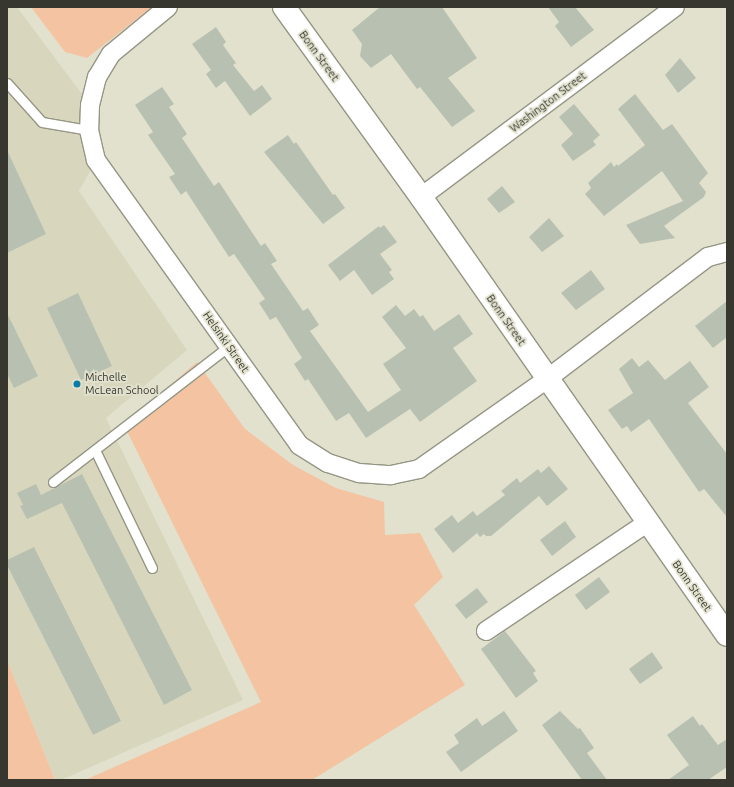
<!DOCTYPE html>
<html>
<head>
<meta charset="utf-8">
<style>
	body { margin:0 }
	#map { position:relative; width:734px; height:787px; overflow:hidden; background:#e1e1ce; font-family:Ubuntu,sans-serif }
	div>[style] { position:absolute }
	.built>* { inset:0; background:#d8d7bd }
	.green>* { inset:0; background:#f4c4a2 }
	.building>* { inset:0; background:#b8c1b1 }
	.roads { filter:drop-shadow(1px 0 #969685) drop-shadow(-1px 0 #969685) drop-shadow(0 1px #969685) drop-shadow(0 -1px #969685) }
	.lane>* { height:9px; margin:-4.5px; padding:0 4.5px; transform-origin:4.5px; border-radius:4.5px; background:#fff }
	.street>* { height:18px; margin:-9px; padding:0 9px; transform-origin:9px; border-radius:9px; background:#fff }
	.secondary>* { height:22px; margin:-11px; padding:0 11px; transform-origin:11px; border-radius:11px; background:#fff }
	.dots>* { width:11px; height:11px; translate:-50% -50%; box-sizing:border-box; border:2px solid #e1e1ce; border-radius:50% }
	span { translate:-50% -50%; white-space:nowrap; text-align:center; line-height:1.15; -webkit-text-stroke:3.5px #e1e1ce; paint-order:stroke }
	.street-label { font-size:11px; color:#373730 }
	.poi-label { font-size:11px; color:#373730 }
	.left { translate:0 -50%; text-align:left }
	.frame { position:absolute; inset:0; border:8px solid #373730; pointer-events:none }
</style>
</head>
<body>
<div id="map">
	<div class="built">
		<i style="clip-path:polygon(7px 7px,17px 7px,90px 105px,96px 160px,79px 191px,187px 350px,106px 418px,243px 700px,61px 780px,55px 780px,7px 660px)"></i>
	</div>
	<div class="green">
		<i style="clip-path:polygon(31px 7px,152px 7px,87px 58px,65px 52px)"></i>
		<i style="clip-path:polygon(197px 362px,245px 429px,293px 465px,336px 488px,384px 502px,385px 535px,420px 533px,443px 577px,414px 605px,465px 685px,312px 780px,85px 780px,261px 702px,124px 425px)"></i>
		<i style="clip-path:polygon(7px 660px,55px 780px,7px 780px)"></i>
	</div>
	<div class="building">
		<i style="clip-path:polygon(380px 7px,442px 7px,477px 58px,448px 78px,475px 111px,452px 127px,420px 87px,417px 89px,391px 54px,371px 68px,360px 56px,362px 44px,352px 30px)"></i>
		<i style="clip-path:polygon(548px 7px,575px 7px,594px 30px,571px 47px,555px 26px,559px 22px)"></i>
		<i style="clip-path:polygon(216px 27px,226px 42px,223px 45px,236px 63px,233px 65px,254px 91px,262px 85px,272px 99px,250px 116px,225px 81px,216px 88px,206px 74px,211px 70px,192px 44px)"></i>
		<i style="clip-path:polygon(680px 58px,696px 78px,678px 93px,665px 75px)"></i>
		<i style="clip-path:polygon(162px 87px,174px 104px,169px 107px,187px 134px,182px 138px,214px 186px,219px 182px,261px 246px,265px 243px,277px 261px,271px 264px,303px 311px,308px 308px,319px 325px,310px 331px,368px 412px,401px 390px,383px 364px,406px 348px,382px 317px,396px 305px,405px 316px,414px 309px,420px 317px,423px 315px,434px 331px,459px 314px,473px 334px,453px 348px,477px 381px,420px 422px,410px 409px,366px 438px,349px 413px,336px 421px,308px 379px,305px 381px,294px 364px,302px 358px,276px 317px,270px 320px,259px 303px,265px 299px,234px 254px,229px 257px,186px 191px,181px 195px,169px 177px,175px 174px,148px 135px,153px 132px,135px 105px)"></i>
		<i style="clip-path:polygon(635px 94px,663px 130px,672px 124px,708px 173px,699px 183px,706px 192px,704px 197px,664px 226px,675px 238px,640px 244px,626px 225px,683px 201px,662px 171px,604px 216px,585px 194px,591px 188px,588px 183px,611px 162px,614px 167px,617px 164px,618px 166px,645px 145px,618px 109px)"></i>
		<i style="clip-path:polygon(574px 104px,600px 135px,593px 141px,596px 145px,573px 161px,561px 145px,573px 134px,559px 117px)"></i>
		<i style="clip-path:polygon(288px 135px,294px 144px,296px 142px,333px 195px,335px 194px,345px 208px,323px 224px,264px 152px)"></i>
		<i style="clip-path:polygon(7px 150px,46px 234px,7px 253px)"></i>
		<i style="clip-path:polygon(502px 186px,515px 202px,499px 213px,487px 199px)"></i>
		<i style="clip-path:polygon(549px 218px,564px 236px,542px 252px,529px 237px)"></i>
		<i style="clip-path:polygon(384px 225px,397px 242px,380px 254px,392px 270px,389px 272px,394px 279px,372px 295px,354px 270px,340px 281px,328px 265px,379px 226px,380px 228px)"></i>
		<i style="clip-path:polygon(591px 270px,605px 289px,576px 310px,561px 293px)"></i>
		<i style="clip-path:polygon(78px 293px,112px 366px,81px 380px,47px 308px)"></i>
		<i style="clip-path:polygon(727px 301px,727px 337px,713px 348px,695px 326px)"></i>
		<i style="clip-path:polygon(7px 313px,38px 376px,14px 388px,7px 374px)"></i>
		<i style="clip-path:polygon(632px 358px,639px 367px,648px 360px,665px 380px,690px 361px,709px 387px,688px 403px,727px 454px,727px 517px,704px 489px,699px 492px,649px 419px,631px 432px,627px 426px,622px 429px,608px 410px,633px 393px,619px 369px)"></i>
		<i style="clip-path:polygon(549px 466px,568px 489px,547px 506px,539px 496px,491px 536px,486px 536px,484px 534px,480px 537px,477px 533px,453px 553px,434px 529px,452px 515px,458px 523px,473px 511px,477px 516px,505px 495px,501px 491px,517px 478px,520px 483px,538px 469px,541px 473px)"></i>
		<i style="clip-path:polygon(82px 474px,192px 690px,164px 705px,62px 503px,27px 519px,20px 506px,23px 505px,17px 493px,36px 484px,41px 495px)"></i>
		<i style="clip-path:polygon(565px 521px,576px 537px,552px 556px,540px 540px)"></i>
		<i style="clip-path:polygon(34px 547px,121px 721px,93px 735px,7px 565px,7px 560px)"></i>
		<i style="clip-path:polygon(599px 577px,610px 592px,586px 610px,575px 595px)"></i>
		<i style="clip-path:polygon(477px 588px,488px 602px,466px 619px,455px 605px)"></i>
		<i style="clip-path:polygon(505px 631px,536px 671px,533px 673px,538px 681px,516px 698px,481px 649px)"></i>
		<i style="clip-path:polygon(652px 652px,663px 668px,640px 684px,629px 669px)"></i>
		<i style="clip-path:polygon(504px 711px,518px 731px,461px 772px,446px 752px,459px 743px,454px 735px,477px 718px,482px 726px)"></i>
		<i style="clip-path:polygon(560px 711px,578px 729px,580px 728px,594px 748px,587px 753px,607px 780px,582px 780px,542px 725px)"></i>
		<i style="clip-path:polygon(693px 716px,700px 726px,702px 724px,718px 745px,727px 739px,727px 767px,708px 780px,668px 780px,689px 765px,667px 735px)"></i>
	</div>
	<div class="roads">
		<div class="lane">
			<i style="left:7px;top:83px;width:52px;rotate:48.1deg"></i>
			<i style="left:42px;top:122px;width:48px;rotate:9.7deg"></i>
			<i style="left:95px;top:450px;width:131px;rotate:64.2deg"></i>
			<i style="left:53px;top:482px;width:222px;rotate:-37.7deg"></i>
		</div>
		<div class="street">
			<i style="left:168px;top:7px;width:74px;rotate:140.5deg"></i>
			<i style="left:111px;top:54px;width:27px;rotate:121deg"></i>
			<i style="left:97px;top:77px;width:29px;rotate:104deg"></i>
			<i style="left:90px;top:105px;width:25px;rotate:92deg"></i>
			<i style="left:89px;top:130px;width:31px;rotate:77deg"></i>
			<i style="left:96px;top:160px;width:350px;rotate:54.5deg"></i>
			<i style="left:299px;top:445px;width:34px;rotate:32deg"></i>
			<i style="left:328px;top:463px;width:33px;rotate:18deg"></i>
			<i style="left:359px;top:473px;width:32px;rotate:4deg"></i>
			<i style="left:391px;top:475px;width:29px;rotate:-12deg"></i>
			<i style="left:419px;top:469px;width:156px;rotate:-35.1deg"></i>
			<i style="left:547px;top:379px;width:202px;rotate:-37.2deg"></i>
			<i style="left:708px;top:257px;width:20px;rotate:-15deg"></i>
			<i style="left:421px;top:197px;width:317px;rotate:-36.8deg"></i>
			<i style="left:486px;top:631px;width:195px;rotate:-33.9deg"></i>
		</div>
		<div class="secondary">
			<i style="left:284px;top:7px;width:234px;rotate:54.2deg"></i>
			<i style="left:421px;top:197px;width:534px;rotate:55.06deg"></i>
		</div>
	</div>
	<div class="dots">
		<i style="left:77px;top:384px;background:#0d7ca5"></i>
	</div>
	<div class="street-label">
		<span style="left:319px;top:56px;rotate:54deg">Bonn Street</span>
		<span style="left:548px;top:102px;rotate:-37deg">Washington Street</span>
		<span style="left:506px;top:320px;rotate:55deg">Bonn Street</span>
		<span style="left:226px;top:342px;rotate:55deg">Helsinki Street</span>
		<span style="left:692px;top:586px;rotate:55deg">Bonn Street</span>
	</div>
	<div class="poi-label">
		<span class="left" style="left:85px;top:384px">Michelle<br>McLean School</span>
	</div>
	<div class="frame"></div>
</div>
</body>
</html>
